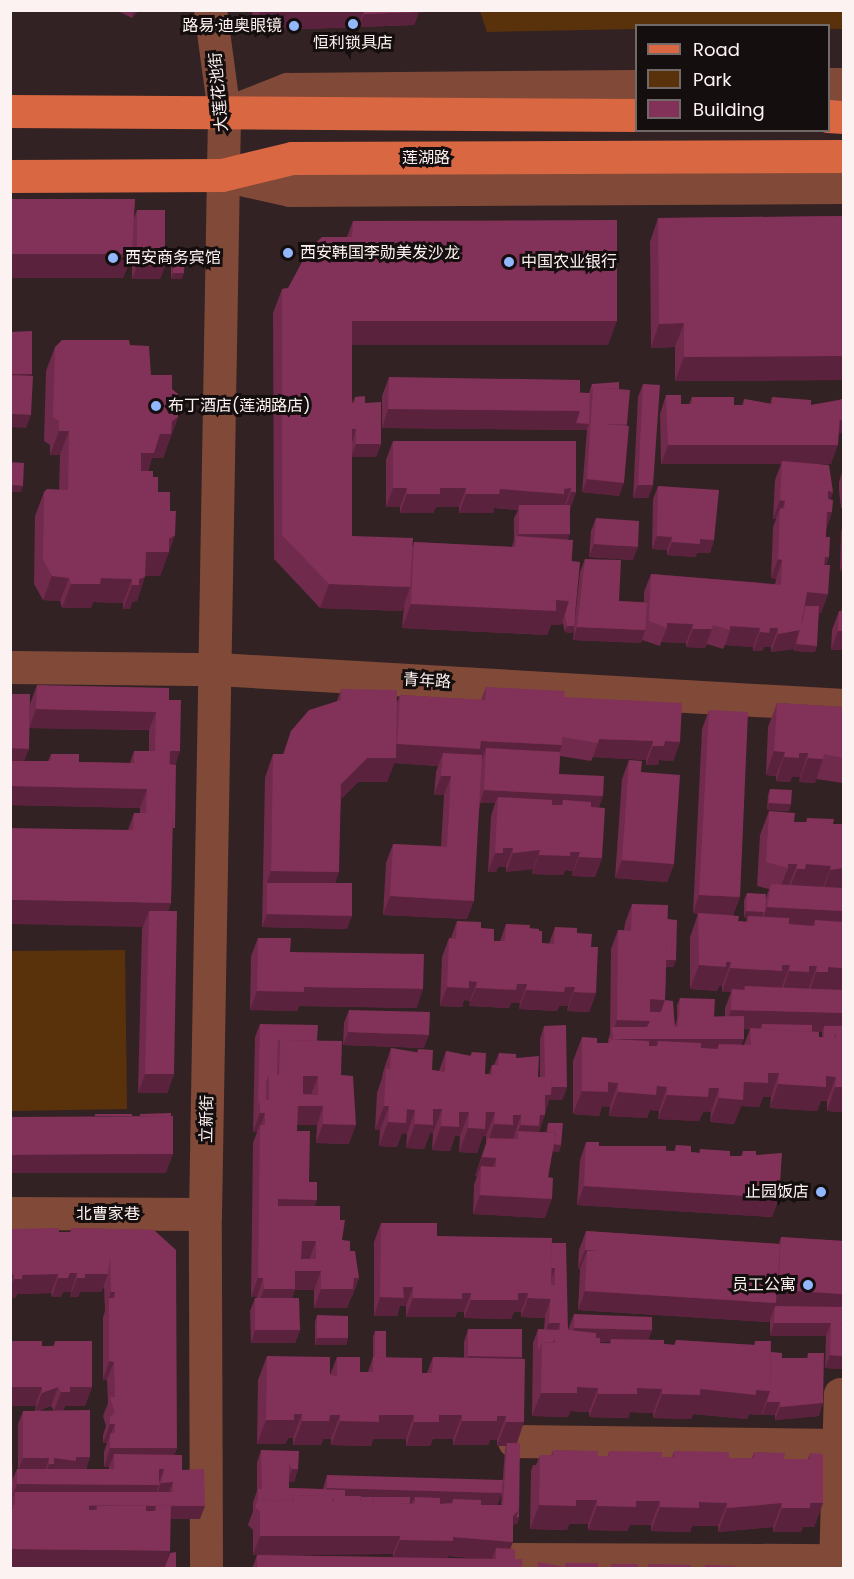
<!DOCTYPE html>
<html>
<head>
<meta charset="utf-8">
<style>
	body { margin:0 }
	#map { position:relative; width:854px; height:1579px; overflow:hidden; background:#322223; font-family:Poppins,"Noto Sans SC",sans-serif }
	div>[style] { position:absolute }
	.green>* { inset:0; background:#59320b }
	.minor>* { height:33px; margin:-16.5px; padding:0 16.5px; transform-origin:16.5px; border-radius:16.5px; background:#814a38 }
	.major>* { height:33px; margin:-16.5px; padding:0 16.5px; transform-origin:16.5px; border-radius:16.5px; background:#d96742 }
	.wall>* { inset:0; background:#702a4c }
	.shaded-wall>* { inset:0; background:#5b223e }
	.building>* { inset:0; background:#823158 }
	.dots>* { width:16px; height:16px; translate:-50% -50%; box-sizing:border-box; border:3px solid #150e0e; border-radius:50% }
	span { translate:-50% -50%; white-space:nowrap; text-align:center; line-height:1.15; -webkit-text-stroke:6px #150e0e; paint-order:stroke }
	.poi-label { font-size:16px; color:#fdf2f2 }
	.right { translate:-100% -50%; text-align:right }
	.left { translate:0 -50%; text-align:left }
	.street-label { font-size:16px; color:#fdf2f2 }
	.frame { position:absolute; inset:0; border:12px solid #fdf2f2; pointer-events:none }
	.legend { position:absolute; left:635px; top:24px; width:195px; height:108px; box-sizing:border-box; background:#150e0e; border:2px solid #726969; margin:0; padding:8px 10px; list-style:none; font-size:18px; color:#fdf2f2 }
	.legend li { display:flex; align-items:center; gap:12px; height:30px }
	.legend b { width:30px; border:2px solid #726969 }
</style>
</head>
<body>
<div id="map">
	<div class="green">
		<i style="clip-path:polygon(480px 11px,843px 11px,843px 29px,636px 26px,636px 29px,487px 32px)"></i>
		<i style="clip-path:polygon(125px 950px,127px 1109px,11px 1111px,11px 951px)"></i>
	</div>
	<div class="minor">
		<i style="left:828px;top:84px;width:16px"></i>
		<i style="left:226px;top:113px;width:66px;rotate:-21.5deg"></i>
		<i style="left:287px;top:89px;width:349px;rotate:-0.5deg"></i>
		<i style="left:222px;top:175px;width:70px;rotate:12.4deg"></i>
		<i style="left:290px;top:190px;width:554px;rotate:-0.31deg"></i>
		<i style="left:10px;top:667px;width:207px;rotate:0.6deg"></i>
		<i style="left:217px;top:669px;width:628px;rotate:3.29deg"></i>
		<i style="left:10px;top:1213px;width:195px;rotate:0.3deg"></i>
		<i style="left:514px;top:1441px;width:326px;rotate:0.7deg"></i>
		<i style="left:512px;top:1559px;width:323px;rotate:0.2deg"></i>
		<i style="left:206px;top:1568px;width:354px;rotate:-90.2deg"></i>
		<i style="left:205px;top:1214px;width:1101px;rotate:-89.01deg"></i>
		<i style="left:224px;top:113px;width:104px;rotate:-97.7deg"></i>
		<i style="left:835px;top:1568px;width:174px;rotate:-88.4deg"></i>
	</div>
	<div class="major">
		<i style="left:10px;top:111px;width:626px;rotate:0.37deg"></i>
		<i style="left:828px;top:116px;width:16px;rotate:4deg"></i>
		<i style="left:10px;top:176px;width:212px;rotate:-0.3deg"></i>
		<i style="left:222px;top:175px;width:72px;rotate:-13.7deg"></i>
		<i style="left:292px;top:158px;width:552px;rotate:-0.21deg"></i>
	</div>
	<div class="wall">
		<i style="clip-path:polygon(10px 10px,139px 10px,132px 18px,120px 12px,10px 12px)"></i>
		<i style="clip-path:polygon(252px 10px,419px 10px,419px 12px,414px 25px,359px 27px,359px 25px,358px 27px,253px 31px)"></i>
		<i style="clip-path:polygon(137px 210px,165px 266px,160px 279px,132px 279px,132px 254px,123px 278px,134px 218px)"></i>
		<i style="clip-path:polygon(843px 216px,843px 380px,675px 381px,675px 347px,651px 348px,650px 242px,658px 218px)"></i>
		<i style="clip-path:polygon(353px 221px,608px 345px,352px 345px,352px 403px,355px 397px,365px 403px,381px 444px,376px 457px,352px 457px,352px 536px,413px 546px,414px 542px,512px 547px,514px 540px,514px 518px,518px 510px,494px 508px,493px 513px,459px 513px,459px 507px,436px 507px,433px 513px,400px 513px,400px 507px,386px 507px,386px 460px,393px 441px,576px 441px,576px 492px,570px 509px,568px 539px,571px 561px,575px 617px,580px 572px,585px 559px,619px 601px,644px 602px,644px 592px,651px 574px,775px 584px,776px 579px,771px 578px,773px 527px,776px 519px,773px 519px,775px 480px,781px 464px,661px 464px,660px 414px,666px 395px,681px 404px,689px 404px,692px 397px,734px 405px,742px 405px,744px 399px,770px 404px,772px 397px,811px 405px,843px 399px,843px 433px,839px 433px,831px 464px,811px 464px,833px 492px,830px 500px,832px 512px,826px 529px,826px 537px,829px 557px,826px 565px,828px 594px,821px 613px,819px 612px,815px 652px,794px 651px,794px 647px,794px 649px,771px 652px,771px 647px,764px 647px,762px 651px,753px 651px,753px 647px,725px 645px,723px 649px,707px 644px,705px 648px,686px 647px,686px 643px,661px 642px,660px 646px,642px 640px,641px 643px,573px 640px,574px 627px,572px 633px,565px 632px,562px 621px,561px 625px,551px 625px,547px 635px,402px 628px,404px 606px,402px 611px,320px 608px,274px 559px,273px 313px,282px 289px,288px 288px,347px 237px)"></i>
		<i style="clip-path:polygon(173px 251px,182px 279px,171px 279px,171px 258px)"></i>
		<i style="clip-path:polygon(130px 345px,151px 375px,172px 389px,178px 417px,163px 458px,152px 458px,148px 471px,153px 477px,158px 492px,170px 511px,175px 535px,160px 576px,145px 576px,137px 601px,132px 602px,130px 609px,123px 609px,123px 603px,93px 602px,91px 608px,62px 608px,60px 601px,43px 600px,34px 584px,35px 516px,44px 492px,59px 490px,60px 455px,50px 455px,50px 445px,44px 441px,46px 371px,55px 347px)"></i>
		<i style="clip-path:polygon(389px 377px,589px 393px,592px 384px,619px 389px,627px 424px,619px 496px,582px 492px,587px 430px,382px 428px,382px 396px)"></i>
		<i style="clip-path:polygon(643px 384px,653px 485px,648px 498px,633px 498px,638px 397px)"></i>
		<i style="clip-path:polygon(843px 469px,843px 508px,841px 508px,839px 490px,839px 482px)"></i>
		<i style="clip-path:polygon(658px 486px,714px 540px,710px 553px,697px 553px,695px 557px,667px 555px,667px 550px,652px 549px,653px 499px)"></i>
		<i style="clip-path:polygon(596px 518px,633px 560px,589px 557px,591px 531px)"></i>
		<i style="clip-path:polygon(843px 524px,843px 571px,840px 571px,841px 532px)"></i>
		<i style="clip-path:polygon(843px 604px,843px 650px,831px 650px,832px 630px,839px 611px,841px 611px)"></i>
		<i style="clip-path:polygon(37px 685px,169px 700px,175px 765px,172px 834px,171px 903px,168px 911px,174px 1074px,167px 1093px,138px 1093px,142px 929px,143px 927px,128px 830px,134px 813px,140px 813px,140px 808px,10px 805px,10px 694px,24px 761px,48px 761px,51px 754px,79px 762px,130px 763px,134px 751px,149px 751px,149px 730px,29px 728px,30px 704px)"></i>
		<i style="clip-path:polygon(486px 687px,564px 697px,680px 742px,673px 761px,659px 760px,658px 765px,646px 765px,646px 760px,593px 757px,591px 761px,560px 756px,559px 774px,603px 796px,599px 807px,602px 858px,595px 877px,572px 876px,573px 871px,565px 870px,563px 875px,532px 874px,533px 869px,506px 872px,506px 867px,498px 867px,496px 872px,488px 872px,491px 816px,495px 803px,480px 803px,467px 919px,383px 915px,386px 863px,393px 844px,441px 846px,444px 795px,434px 795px,436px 772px,438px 766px,394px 763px,387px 782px,358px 782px,341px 799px,335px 883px,347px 929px,262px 927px,265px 778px,273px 754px,283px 754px,291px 731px,337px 701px,341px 689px,397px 702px,400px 695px,481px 700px)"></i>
		<i style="clip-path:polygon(777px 703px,843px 707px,843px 783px,816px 779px,815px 783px,799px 782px,800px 777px,792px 777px,790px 782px,776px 781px,776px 776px,766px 775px,768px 727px)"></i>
		<i style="clip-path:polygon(evenodd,709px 710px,740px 897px,733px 915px,738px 921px,746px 922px,747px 918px,744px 917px,744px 900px,747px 893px,766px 898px,769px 889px,757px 886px,760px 835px,769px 811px,794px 822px,806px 822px,807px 818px,833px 824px,843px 824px,843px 1112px,827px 1111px,827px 1101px,821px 1101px,817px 1111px,770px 1108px,771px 1097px,763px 1097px,759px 1107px,741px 1106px,734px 1124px,710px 1122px,711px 1112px,703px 1112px,699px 1121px,658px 1119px,659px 1111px,650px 1110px,647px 1118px,609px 1116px,610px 1107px,602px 1106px,599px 1116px,573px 1114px,573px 1061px,582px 1037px,597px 1043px,608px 1043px,608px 1040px,610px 1034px,611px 949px,618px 930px,624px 930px,625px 923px,632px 904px,667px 919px,676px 960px,673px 967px,666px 967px,665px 1000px,675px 1026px,677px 1019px,677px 1005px,680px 998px,714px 1017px,725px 1017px,725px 1008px,731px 992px,722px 992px,722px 986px,719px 986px,717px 991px,690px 989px,690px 937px,698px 914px,693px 913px,702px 729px,709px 710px,744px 1029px,750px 1029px,744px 1045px,741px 1045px,744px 1029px,709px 710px,812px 1032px,822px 1032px,822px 1037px,819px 1037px,812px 1032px)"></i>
		<i style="clip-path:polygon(629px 760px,641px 772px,674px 864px,667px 882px,615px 878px,622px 779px)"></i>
		<i style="clip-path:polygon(770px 789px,791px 804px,789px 811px,767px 810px,768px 795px)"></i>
		<i style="clip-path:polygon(457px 921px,481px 928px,494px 941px,500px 941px,506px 924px,529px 928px,542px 943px,549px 944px,555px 927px,577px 933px,591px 947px,596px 993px,589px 1012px,567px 1011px,568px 1006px,559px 1006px,557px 1011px,519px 1009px,520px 1003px,511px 1003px,509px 1008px,469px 1006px,470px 1001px,464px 1000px,462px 1007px,440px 1006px,442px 957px,449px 938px,451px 938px)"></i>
		<i style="clip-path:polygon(258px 938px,290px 952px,417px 1008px,299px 1006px,297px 1011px,250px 1010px,251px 956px)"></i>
		<i style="clip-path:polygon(349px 1010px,424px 1048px,343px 1045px,344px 1023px)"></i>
		<i style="clip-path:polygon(260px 1024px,317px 1041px,341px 1075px,349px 1144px,316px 1143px,317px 1125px,297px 1125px,297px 1131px,315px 1206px,340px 1220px,342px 1240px,350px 1251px,359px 1278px,352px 1297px,351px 1297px,347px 1308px,314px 1308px,314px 1290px,295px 1290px,292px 1298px,300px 1330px,295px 1343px,251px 1343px,250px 1311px,255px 1298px,257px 1298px,257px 1297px,251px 1297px,253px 1143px,257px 1132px,253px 1132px,255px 1037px)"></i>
		<i style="clip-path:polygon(544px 1026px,567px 1087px,562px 1100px,549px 1100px,539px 1132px,546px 1132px,548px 1123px,561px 1145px,559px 1152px,552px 1151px,548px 1177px,545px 1218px,473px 1214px,474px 1185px,477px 1176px,475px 1176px,486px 1143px,486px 1136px,483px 1136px,477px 1153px,459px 1152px,460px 1136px,455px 1136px,450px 1151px,432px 1150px,433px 1133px,430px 1133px,424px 1149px,406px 1148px,407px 1134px,402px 1133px,397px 1147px,379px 1146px,380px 1130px,375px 1130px,377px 1093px,382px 1078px,383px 1072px,391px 1048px,417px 1052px,418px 1049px,432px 1070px,439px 1071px,446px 1051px,470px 1056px,472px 1052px,485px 1074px,489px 1074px,492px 1065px,494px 1065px,499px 1053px,516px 1058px,538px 1077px,540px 1077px,540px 1039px)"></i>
		<i style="clip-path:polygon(586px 1142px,599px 1146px,674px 1151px,676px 1145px,691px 1152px,699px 1153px,700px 1149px,730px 1156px,741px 1156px,743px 1151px,756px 1155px,779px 1198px,772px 1217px,577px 1205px,580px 1160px)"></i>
		<i style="clip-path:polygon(evenodd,381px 1223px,437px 1236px,552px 1243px,568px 1330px,574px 1314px,652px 1330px,648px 1339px,664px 1344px,674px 1345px,676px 1340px,754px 1345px,755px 1341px,771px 1352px,782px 1358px,807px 1358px,808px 1353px,819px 1416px,775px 1420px,775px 1415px,762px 1415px,762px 1413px,761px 1415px,749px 1414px,747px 1419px,693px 1414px,691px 1419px,653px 1418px,653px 1413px,630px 1412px,628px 1418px,589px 1417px,589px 1412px,570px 1411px,568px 1417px,532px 1416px,533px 1343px,538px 1329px,544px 1330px,545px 1316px,544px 1318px,521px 1317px,521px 1312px,514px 1312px,511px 1319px,464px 1318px,464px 1312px,457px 1312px,455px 1317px,406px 1317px,406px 1306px,400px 1306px,397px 1316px,374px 1316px,374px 1242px,381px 1223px,600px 1342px,610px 1342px,610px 1343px,600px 1343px,600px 1342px)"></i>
		<i style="clip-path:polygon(evenodd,71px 1228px,154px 1230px,177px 1448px,174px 1455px,182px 1470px,200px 1519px,171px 1519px,10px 1568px,10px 1459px,12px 1481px,17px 1469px,18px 1469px,18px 1424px,23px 1411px,35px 1411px,42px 1346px,53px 1346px,55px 1341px,92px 1387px,85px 1406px,65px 1406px,63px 1411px,90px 1457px,86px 1469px,109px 1469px,109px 1467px,104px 1467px,104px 1452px,107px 1443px,103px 1443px,103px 1435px,106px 1426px,103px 1416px,108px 1403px,107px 1380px,103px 1380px,103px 1317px,105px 1311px,104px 1286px,101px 1292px,80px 1292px,78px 1297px,70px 1297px,71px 1292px,63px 1292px,61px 1297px,52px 1297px,51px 1293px,17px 1294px,15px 1298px,10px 1298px,10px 1229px,59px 1232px,70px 1232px,71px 1228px,51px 1406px,54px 1411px,38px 1411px,51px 1406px)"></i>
		<i style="clip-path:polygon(586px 1231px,779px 1244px,781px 1237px,843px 1241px,843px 1369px,825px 1368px,826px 1336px,770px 1336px,770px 1319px,769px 1322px,578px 1310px,580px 1269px,578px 1268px,579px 1250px)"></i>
		<i style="clip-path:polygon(317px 1315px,348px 1338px,346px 1345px,315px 1345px,315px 1322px)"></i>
		<i style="clip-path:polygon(evenodd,468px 1329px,522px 1357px,517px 1443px,519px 1517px,517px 1524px,514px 1524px,513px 1525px,510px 1549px,515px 1559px,522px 1569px,252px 1569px,257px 1555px,253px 1555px,253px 1530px,248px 1525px,253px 1511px,253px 1502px,257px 1491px,257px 1463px,261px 1450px,298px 1469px,294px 1482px,289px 1482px,289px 1488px,323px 1489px,327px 1475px,502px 1493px,497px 1505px,501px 1505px,505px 1449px,506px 1446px,497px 1446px,497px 1440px,490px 1440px,488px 1445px,453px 1445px,453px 1439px,433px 1439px,430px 1446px,406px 1446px,406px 1439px,373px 1439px,371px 1446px,331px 1445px,331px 1439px,323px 1439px,321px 1445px,293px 1445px,293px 1438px,288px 1438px,285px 1444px,257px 1444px,258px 1380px,267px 1356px,330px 1375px,337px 1357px,360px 1372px,368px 1372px,373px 1357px,373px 1337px,375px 1331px,386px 1357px,422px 1373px,427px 1373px,433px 1357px,464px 1358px,464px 1342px,468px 1329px,393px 1554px,393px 1557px,260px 1555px,393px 1554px,468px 1329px,448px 1556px,482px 1559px,447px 1558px,448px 1556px)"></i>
		<i style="clip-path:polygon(553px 1450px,598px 1456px,608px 1456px,609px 1451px,662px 1457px,672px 1457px,674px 1451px,729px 1458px,752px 1458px,754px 1452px,784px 1459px,808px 1459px,810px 1453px,823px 1503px,814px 1527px,803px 1527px,801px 1532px,773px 1532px,773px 1527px,718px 1532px,718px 1526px,692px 1526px,690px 1532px,651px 1531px,651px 1525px,630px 1525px,627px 1531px,588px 1530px,588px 1524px,569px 1524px,567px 1530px,530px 1529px,531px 1471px,533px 1465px,536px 1465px,540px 1455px,551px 1455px)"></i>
	</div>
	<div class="shaded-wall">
		<i style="clip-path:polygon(10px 10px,121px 10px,120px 12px,10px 12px)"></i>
		<i style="clip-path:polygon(134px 10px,139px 10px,132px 18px)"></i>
		<i style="clip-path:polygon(310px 10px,364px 10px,358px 27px,253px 31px,260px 12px)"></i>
		<i style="clip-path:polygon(421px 10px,440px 10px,420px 13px)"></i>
		<i style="clip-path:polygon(419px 12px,414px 25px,359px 27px,364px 14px)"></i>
		<i style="clip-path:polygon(10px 254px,132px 254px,123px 278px,10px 278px)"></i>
		<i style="clip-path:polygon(137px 266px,165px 266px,160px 279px,132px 279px)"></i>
		<i style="clip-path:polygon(173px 273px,184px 273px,182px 279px,171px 279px)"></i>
		<i style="clip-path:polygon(352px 321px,617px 321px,608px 345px,344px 345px)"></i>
		<i style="clip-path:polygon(684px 323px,675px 347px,651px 348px,659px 324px)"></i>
		<i style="clip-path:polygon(843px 356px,843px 380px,675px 381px,684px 357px)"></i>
		<i style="clip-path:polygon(10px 374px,32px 374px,27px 387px,10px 387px)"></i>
		<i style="clip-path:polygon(388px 409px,580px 411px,589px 424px,586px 430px,382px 428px)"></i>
		<i style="clip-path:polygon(10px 414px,31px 415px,26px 428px,10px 427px)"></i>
		<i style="clip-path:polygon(178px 417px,163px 458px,152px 458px,145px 477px,132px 477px,141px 453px,172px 421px)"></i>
		<i style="clip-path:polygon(839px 420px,843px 420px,843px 433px,834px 433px)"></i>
		<i style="clip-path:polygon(351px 429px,356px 429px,352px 442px)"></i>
		<i style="clip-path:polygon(59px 431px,69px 431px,60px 455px,50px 455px)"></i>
		<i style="clip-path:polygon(356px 444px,381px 444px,376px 457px,351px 457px)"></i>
		<i style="clip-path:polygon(668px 445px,838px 445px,831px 464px,782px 464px,782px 461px,781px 464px,661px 464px)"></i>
		<i style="clip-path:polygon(587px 479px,624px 483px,619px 496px,582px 492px)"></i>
		<i style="clip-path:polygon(10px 485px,23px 486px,21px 492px,10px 492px)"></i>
		<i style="clip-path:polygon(638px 485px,653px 485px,648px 498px,633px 498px)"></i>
		<i style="clip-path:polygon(393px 488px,407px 488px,400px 507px,386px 507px)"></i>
		<i style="clip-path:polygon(440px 488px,466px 488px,459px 507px,436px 507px,433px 513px,400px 513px,407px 494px)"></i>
		<i style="clip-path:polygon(571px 488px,564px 507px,519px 505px,518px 510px,494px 508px,493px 513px,459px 513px,466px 494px,500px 489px)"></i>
		<i style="clip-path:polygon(828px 491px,833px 492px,826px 510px)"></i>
		<i style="clip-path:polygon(571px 492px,576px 492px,569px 511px,564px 511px)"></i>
		<i style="clip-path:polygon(780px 500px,785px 501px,780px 515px,780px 508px,776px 519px,773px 519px)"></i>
		<i style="clip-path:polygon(827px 512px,832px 512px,825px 531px)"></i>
		<i style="clip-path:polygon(519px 534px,570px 534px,565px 547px,515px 544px)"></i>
		<i style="clip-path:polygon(175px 535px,160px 576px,137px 576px,146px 552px)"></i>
		<i style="clip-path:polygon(657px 536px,672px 537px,667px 550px,652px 549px)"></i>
		<i style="clip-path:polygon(700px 539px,714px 540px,710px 553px,697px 553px,695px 557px,667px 555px,672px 542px)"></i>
		<i style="clip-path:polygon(594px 544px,638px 547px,633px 560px,589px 557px)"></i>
		<i style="clip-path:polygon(825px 557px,829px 557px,822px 576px)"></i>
		<i style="clip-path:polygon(778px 559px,782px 560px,776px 579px,771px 578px)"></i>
		<i style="clip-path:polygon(843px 561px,843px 571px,840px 571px)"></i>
		<i style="clip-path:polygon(52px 576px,69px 578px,60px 601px,43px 600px)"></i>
		<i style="clip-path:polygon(145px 577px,137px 601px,132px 602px,130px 609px,123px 609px,132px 585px,139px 579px)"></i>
		<i style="clip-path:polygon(101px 578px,132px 579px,123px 603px,93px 602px,91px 608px,62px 608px,71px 584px)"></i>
		<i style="clip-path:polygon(329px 584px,410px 587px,402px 611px,320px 608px)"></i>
		<i style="clip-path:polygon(807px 592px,828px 594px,821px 613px,804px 611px)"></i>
		<i style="clip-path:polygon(556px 600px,569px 601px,561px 625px,551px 625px,547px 635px,402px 628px,411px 604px)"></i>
		<i style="clip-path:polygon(667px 623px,693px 624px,686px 643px,661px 642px,667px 628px)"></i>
		<i style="clip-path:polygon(567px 626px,574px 626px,572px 633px,565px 632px)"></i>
		<i style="clip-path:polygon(730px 626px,760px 628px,753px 647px,725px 645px,730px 630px)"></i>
		<i style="clip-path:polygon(577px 627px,645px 630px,641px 643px,573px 640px)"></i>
		<i style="clip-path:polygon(770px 628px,778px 628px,771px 647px,764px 647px,762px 651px,753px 651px,760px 632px)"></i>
		<i style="clip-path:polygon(693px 629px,712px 629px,705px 648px,686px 647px)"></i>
		<i style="clip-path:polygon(800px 630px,794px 649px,771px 652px,778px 634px)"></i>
		<i style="clip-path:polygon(838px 631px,843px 631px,843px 650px,831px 650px)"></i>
		<i style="clip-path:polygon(796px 644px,817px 646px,815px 652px,794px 651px)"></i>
		<i style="clip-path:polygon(36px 709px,156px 712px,149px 730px,29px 728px)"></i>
		<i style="clip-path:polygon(599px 739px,653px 741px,646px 760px,593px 757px,598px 743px)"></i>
		<i style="clip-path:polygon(481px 741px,562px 745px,555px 764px,486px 748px,482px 760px,443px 753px,438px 766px,394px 763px,387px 782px,358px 782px,332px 808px,341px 784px,367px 758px,397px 744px)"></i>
		<i style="clip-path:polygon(665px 741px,680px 742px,673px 761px,659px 760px,658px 765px,646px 765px,653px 746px)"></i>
		<i style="clip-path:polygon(10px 748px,29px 749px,24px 762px,10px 762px)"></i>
		<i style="clip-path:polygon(170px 751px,180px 751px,174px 770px,166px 770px)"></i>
		<i style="clip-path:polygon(774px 751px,785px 752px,776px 776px,766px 775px)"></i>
		<i style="clip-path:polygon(799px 753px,808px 753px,800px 777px,792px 777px,790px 782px,776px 781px,784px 757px)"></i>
		<i style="clip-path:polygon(808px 758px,823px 759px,815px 783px,799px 782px)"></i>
		<i style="clip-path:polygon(441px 776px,451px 776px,444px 795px,434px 795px)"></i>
		<i style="clip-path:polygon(10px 786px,147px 789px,140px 808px,10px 805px)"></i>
		<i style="clip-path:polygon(484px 790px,603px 796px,598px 810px,563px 800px,561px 807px,498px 797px,495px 803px,480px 803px)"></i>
		<i style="clip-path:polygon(769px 803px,791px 804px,789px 811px,767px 810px)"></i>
		<i style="clip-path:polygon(503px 848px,513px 848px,506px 867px,498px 867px,496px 872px,488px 872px,495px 853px)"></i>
		<i style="clip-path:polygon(540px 850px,533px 869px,506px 872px,513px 853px)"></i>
		<i style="clip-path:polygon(570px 852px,580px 852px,573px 871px,565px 870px,563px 875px,532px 874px,539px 855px)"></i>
		<i style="clip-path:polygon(579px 857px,602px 858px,595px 877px,572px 876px)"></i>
		<i style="clip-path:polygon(622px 860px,674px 864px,667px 882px,615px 878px)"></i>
		<i style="clip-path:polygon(788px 864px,797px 864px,788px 888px,780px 888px,788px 868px)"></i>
		<i style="clip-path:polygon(806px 864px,831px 866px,822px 890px,788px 893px,797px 869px)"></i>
		<i style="clip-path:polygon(843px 868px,843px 889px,822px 894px,830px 870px)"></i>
		<i style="clip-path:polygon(271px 871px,339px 872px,331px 896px,267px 883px,263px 895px)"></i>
		<i style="clip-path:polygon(699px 895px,740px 897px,733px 915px,693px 913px)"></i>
		<i style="clip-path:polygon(390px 896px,474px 901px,467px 919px,383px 915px)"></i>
		<i style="clip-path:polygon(10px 900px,171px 903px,163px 927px,149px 911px,143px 927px,10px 924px)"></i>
		<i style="clip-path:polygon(767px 907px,843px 911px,843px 931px,815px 926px,815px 920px,812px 929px,760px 926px)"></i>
		<i style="clip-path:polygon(746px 911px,763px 911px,762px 918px,744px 917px)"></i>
		<i style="clip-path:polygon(267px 914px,352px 916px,347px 929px,262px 927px)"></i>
		<i style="clip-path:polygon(662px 960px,676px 960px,673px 967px,660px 966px)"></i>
		<i style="clip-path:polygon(726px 962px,731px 962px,722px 986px,719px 986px,717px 991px,690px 989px,699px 965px)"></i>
		<i style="clip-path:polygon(782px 965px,790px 965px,781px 989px,745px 986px,742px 993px,732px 989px,731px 992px,722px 992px,730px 968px)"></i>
		<i style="clip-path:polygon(809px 966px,817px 966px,808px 990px,781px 995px,789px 971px)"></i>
		<i style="clip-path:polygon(828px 967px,843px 968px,843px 992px,808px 996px,816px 972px)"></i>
		<i style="clip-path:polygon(469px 981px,477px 982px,470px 1001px,464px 1000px,462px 1007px,440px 1006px,447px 987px)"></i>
		<i style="clip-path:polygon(517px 984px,527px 984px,520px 1003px,511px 1003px,509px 1008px,469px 1006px,476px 988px)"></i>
		<i style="clip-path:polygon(304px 987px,423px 989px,417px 1008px,299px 1006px,297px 1011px,250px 1010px,257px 991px)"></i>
		<i style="clip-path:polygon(565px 987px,575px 987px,568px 1006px,559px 1006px,557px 1011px,519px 1009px,526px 990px)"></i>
		<i style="clip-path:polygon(574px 992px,596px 993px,589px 1012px,567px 1011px)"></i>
		<i style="clip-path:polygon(650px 999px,665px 1000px,658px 1019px,646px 1018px)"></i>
		<i style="clip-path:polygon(731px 1010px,843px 1013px,843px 1033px,824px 1026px,822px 1032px,762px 1030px,762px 1024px,760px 1030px,724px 1028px)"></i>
		<i style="clip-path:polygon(617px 1020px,650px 1021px,643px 1039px,744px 1039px,739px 1052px,718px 1049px,719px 1044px,716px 1052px,658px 1046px,658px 1041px,654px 1052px,613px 1039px,613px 1032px)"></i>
		<i style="clip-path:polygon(348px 1032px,429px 1035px,424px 1048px,343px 1045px)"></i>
		<i style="clip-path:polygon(768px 1073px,779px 1073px,771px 1097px,763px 1097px,759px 1107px,741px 1106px,734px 1124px,710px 1122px,719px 1098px,744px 1082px)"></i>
		<i style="clip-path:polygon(145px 1074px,174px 1074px,167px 1093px,138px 1093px)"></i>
		<i style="clip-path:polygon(303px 1076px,318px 1076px,311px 1095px,296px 1094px)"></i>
		<i style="clip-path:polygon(826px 1076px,836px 1077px,827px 1101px,821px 1101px,817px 1111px,770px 1108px,778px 1084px)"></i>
		<i style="clip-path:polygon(608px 1082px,618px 1083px,610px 1107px,602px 1106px,599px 1116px,573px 1114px,582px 1091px)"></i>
		<i style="clip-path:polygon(657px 1086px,667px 1087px,659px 1111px,650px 1110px,647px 1118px,609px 1116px,618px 1092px)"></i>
		<i style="clip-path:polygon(545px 1087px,567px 1087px,562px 1100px,549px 1100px,543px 1115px,545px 1115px,536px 1139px,518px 1139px,518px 1131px,521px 1125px)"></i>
		<i style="clip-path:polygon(835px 1087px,843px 1087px,843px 1112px,827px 1111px)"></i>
		<i style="clip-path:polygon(709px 1088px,719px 1088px,711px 1112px,703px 1112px,699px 1121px,658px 1119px,667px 1095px)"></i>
		<i style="clip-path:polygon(298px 1106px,323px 1106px,317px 1125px,291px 1125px)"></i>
		<i style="clip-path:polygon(384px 1106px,389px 1106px,380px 1130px,375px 1130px)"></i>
		<i style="clip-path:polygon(407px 1109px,415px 1110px,407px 1134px,402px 1133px,397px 1147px,379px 1146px,388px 1122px)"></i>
		<i style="clip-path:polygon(433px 1109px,442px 1109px,433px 1133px,430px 1133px,424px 1149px,406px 1148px,415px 1124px)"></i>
		<i style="clip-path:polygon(459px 1112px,469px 1112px,460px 1136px,455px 1136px,450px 1151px,432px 1150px,441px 1126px)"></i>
		<i style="clip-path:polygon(486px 1112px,495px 1112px,486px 1136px,483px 1136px,477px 1153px,459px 1152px,468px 1128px)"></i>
		<i style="clip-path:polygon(260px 1113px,265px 1113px,260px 1128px,260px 1125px,257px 1132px,253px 1132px)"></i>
		<i style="clip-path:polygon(513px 1115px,521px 1115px,513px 1139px,486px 1148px,494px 1124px)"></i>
		<i style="clip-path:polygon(323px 1124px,356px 1125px,349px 1144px,316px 1143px)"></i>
		<i style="clip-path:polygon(547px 1144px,561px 1145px,559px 1152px,545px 1150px)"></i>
		<i style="clip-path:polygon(173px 1154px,166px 1173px,10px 1173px,10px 1155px)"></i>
		<i style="clip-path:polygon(482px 1157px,496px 1158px,490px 1177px,481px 1166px,477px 1176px,475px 1176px)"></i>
		<i style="clip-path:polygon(584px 1186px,779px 1198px,772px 1217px,577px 1205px)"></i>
		<i style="clip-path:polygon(480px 1195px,552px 1199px,545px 1218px,473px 1214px)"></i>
		<i style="clip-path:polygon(278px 1199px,317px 1200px,310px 1219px,271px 1218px)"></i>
		<i style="clip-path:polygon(302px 1241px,316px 1241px,309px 1260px,295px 1259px)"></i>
		<i style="clip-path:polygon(585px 1250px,601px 1251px,587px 1251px,580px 1269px,578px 1268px)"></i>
		<i style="clip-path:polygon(550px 1268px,555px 1268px,551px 1281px)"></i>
		<i style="clip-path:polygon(295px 1271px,321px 1271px,314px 1290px,295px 1290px,288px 1308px,257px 1308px,264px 1289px)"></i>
		<i style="clip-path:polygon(70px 1273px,77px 1273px,71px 1292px,63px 1292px,61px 1297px,52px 1297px,58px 1278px)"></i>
		<i style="clip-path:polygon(14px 1274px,10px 1284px,10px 1276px)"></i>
		<i style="clip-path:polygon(58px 1274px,51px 1293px,17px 1294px,15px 1298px,10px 1298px,10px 1289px,14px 1279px,22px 1275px)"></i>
		<i style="clip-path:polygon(85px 1274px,108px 1274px,101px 1292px,80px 1292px,78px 1297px,70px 1297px,77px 1278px)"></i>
		<i style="clip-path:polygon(258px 1278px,263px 1278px,257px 1297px,251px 1297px)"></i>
		<i style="clip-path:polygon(354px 1278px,359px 1278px,352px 1297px,351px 1297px,347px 1308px,314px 1308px,321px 1289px)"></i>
		<i style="clip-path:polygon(403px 1287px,413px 1287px,406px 1306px,400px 1306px,397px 1316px,374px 1316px,380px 1297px)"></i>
		<i style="clip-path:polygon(778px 1290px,843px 1294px,843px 1313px,775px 1306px,769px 1322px,578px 1310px,585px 1291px,774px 1303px)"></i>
		<i style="clip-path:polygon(111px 1292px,115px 1292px,109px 1307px,109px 1298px,104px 1311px)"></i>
		<i style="clip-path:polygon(462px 1293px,471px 1293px,464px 1312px,457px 1312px,455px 1317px,406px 1317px,413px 1298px)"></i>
		<i style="clip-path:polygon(518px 1293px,528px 1293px,521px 1312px,514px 1312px,511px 1319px,464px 1318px,471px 1300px)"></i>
		<i style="clip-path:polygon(528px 1298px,551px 1299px,544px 1318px,521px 1317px)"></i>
		<i style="clip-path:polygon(549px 1323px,560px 1323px,556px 1336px,544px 1336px)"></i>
		<i style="clip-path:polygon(774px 1323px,831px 1323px,826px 1336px,770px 1336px)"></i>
		<i style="clip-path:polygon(574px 1328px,652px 1330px,647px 1343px,611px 1339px,610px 1342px,569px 1341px)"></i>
		<i style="clip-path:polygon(255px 1330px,300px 1330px,295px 1343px,251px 1343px)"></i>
		<i style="clip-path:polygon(317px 1338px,348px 1338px,346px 1345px,315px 1345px)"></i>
		<i style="clip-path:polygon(830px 1355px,843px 1356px,843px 1369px,825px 1368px)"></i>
		<i style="clip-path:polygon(468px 1356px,522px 1357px,517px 1370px,463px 1369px)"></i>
		<i style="clip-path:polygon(109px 1361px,114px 1362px,107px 1380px,103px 1380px)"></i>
		<i style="clip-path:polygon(10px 1387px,42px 1387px,35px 1406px,10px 1406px)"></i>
		<i style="clip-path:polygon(58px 1387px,51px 1406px,35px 1411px,42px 1393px)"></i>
		<i style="clip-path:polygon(70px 1387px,92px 1387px,85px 1406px,65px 1406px,63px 1411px,54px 1411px,61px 1392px)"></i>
		<i style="clip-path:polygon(577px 1387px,598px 1388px,589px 1412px,570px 1411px,568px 1417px,532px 1416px,541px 1393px)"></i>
		<i style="clip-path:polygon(637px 1388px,662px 1389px,653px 1413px,630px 1412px,628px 1418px,589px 1417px,598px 1394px)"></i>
		<i style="clip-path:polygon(700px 1389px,756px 1390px,770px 1391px,761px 1415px,749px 1414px,747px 1419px,693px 1414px,691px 1419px,653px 1418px,662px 1394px)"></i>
		<i style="clip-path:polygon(767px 1402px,780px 1402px,775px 1415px,762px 1415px)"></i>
		<i style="clip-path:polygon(823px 1403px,819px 1416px,775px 1420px,780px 1407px)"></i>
		<i style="clip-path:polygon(294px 1414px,302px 1414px,293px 1438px,288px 1438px,285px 1444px,257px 1444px,266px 1420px)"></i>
		<i style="clip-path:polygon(330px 1415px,340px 1415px,331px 1439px,323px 1439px,321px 1445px,293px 1445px,302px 1421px)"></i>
		<i style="clip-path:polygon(379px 1415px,414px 1415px,406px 1439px,373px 1439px,371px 1446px,331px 1445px,340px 1421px)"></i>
		<i style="clip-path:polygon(439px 1415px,462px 1415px,453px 1439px,433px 1439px,430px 1446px,406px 1446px,414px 1422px)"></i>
		<i style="clip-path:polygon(497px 1416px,506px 1416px,497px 1440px,490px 1440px,488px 1445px,453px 1445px,462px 1421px)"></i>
		<i style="clip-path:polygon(506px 1422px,524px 1422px,516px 1446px,507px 1443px,506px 1446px,497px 1446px)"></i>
		<i style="clip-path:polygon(110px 1424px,115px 1424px,107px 1443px,103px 1443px)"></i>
		<i style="clip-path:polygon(110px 1448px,177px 1448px,170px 1467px,114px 1454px,109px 1467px,104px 1467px)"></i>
		<i style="clip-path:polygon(90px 1457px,85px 1470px,45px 1477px,49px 1464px,54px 1458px)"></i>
		<i style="clip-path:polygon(23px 1458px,49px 1458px,45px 1471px,18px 1471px)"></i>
		<i style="clip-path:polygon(159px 1469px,164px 1469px,159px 1482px)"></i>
		<i style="clip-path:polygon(292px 1469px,298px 1469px,294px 1482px,287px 1482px)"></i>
		<i style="clip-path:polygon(173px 1482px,168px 1495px,156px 1496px,161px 1483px)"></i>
		<i style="clip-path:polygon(17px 1484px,159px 1485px,154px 1498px,15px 1492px,13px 1497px,12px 1497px)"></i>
		<i style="clip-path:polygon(327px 1488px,502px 1493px,497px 1506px,453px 1504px,453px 1499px,451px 1504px,414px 1503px,415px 1497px,412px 1503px,374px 1502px,374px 1498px,355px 1502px,334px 1496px,322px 1501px)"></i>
		<i style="clip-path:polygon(576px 1500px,597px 1500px,588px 1524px,569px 1524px,567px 1530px,530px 1529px,539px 1505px)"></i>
		<i style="clip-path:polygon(636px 1501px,660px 1501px,651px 1525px,630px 1525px,627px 1531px,588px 1530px,597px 1506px)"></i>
		<i style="clip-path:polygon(699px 1502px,727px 1503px,718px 1526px,692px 1526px,690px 1532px,651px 1531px,660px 1507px)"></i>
		<i style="clip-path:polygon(782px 1503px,773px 1527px,718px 1532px,727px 1508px)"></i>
		<i style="clip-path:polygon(810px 1503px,823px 1503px,814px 1527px,803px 1527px,801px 1532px,773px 1532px,782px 1508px)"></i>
		<i style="clip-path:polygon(15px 1505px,156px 1506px,151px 1519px,97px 1510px,97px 1506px,92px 1518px)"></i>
		<i style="clip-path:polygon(156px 1506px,205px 1506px,200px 1519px,153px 1519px,156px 1511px)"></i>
		<i style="clip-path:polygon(519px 1510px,519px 1517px,517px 1524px,514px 1524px,512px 1529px,500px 1523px)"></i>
		<i style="clip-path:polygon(260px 1536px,400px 1536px,393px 1554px,253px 1555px)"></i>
		<i style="clip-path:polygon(453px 1537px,513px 1542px,506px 1560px,496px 1548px,492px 1559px,448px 1556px,446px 1559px,393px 1558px,400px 1540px)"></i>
		<i style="clip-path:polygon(10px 1549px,170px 1551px,164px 1569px,10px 1568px)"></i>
	</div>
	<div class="building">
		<i style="clip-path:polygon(260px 10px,310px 10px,260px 12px)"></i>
		<i style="clip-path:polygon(364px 10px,419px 10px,419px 12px,364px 14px)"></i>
		<i style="clip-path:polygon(10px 199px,135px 199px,132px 254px,10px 254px)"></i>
		<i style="clip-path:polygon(137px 210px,165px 210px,165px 266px,137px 266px)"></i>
		<i style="clip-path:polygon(843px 216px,843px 356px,684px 357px,684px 323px,659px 324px,658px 218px)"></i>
		<i style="clip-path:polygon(617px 220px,617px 321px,352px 321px,352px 536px,413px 538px,410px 587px,329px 584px,282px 535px,282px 289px,288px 288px,309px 249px,322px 237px,352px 237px,353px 221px)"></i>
		<i style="clip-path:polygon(173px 251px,185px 251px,184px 273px,173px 273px)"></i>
		<i style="clip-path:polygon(32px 331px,32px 374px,10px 374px,10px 332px)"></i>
		<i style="clip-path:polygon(62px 340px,129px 340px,130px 345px,149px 346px,151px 375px,172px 375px,172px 389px,178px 394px,178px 417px,172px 421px,171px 434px,160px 434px,154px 453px,141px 453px,141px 471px,153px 471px,153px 477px,158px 477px,158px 492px,170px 492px,170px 511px,176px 511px,175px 535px,169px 539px,169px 552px,146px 552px,145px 577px,139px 579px,139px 585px,132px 585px,132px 579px,101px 578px,100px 584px,71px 584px,69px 578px,52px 576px,43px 560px,44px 492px,47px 489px,68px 490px,69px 431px,59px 431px,59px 421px,53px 417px,55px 347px)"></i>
		<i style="clip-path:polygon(10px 375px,33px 376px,31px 415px,10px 414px)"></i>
		<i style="clip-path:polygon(389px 377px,580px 380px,580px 411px,388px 409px)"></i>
		<i style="clip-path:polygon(619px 382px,619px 389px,593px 387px,591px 392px,592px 384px)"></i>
		<i style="clip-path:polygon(643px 384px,660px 385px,653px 485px,638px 485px)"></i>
		<i style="clip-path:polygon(593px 387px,630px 390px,627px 424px,604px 424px,629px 426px,624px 483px,587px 479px)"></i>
		<i style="clip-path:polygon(580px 393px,590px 393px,589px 424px,576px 423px,580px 411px)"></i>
		<i style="clip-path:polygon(666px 395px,681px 395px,681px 404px,692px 404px,692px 397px,734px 397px,734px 405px,744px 405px,744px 399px,772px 404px,772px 397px,811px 400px,811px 405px,841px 400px,838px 445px,668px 445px)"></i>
		<i style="clip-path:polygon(365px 396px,365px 403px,381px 402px,381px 444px,356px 444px,356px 429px,352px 429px,352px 403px,355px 403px,355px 397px)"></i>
		<i style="clip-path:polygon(840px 399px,843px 399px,843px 420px,839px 420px,841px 400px)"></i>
		<i style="clip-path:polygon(393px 441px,576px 441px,576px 492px,571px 492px,571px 488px,564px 489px,564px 494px,500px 489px,499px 494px,466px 494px,466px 488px,440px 488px,440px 494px,407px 494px,407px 488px,393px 488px)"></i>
		<i style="clip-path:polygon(782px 461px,829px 465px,833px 492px,828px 491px,828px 499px,833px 500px,832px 512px,827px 512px,826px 537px,830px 537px,829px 557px,825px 557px,824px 565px,830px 565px,828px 594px,807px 592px,800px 630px,778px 634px,778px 628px,770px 628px,769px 633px,760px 632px,760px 628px,730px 626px,730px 630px,713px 625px,712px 629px,693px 629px,693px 624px,667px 623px,667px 628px,649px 621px,651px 574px,781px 585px,782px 560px,778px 559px,780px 508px,784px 509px,785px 501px,780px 500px)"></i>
		<i style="clip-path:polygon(10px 462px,24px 463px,23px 486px,10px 485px)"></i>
		<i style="clip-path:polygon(658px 486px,719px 490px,714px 540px,700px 539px,700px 544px,672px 542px,672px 537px,657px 536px)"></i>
		<i style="clip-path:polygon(519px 505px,570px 505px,570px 534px,519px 534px)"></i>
		<i style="clip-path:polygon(596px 518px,639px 521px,638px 547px,594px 544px)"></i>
		<i style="clip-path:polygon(516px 536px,573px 540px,569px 601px,556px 600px,556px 611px,411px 604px,414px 542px,515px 547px)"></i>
		<i style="clip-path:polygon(585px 559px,621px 560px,619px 601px,647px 603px,645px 630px,577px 627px)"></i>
		<i style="clip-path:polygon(571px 561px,580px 562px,574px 626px,567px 626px,565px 615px,569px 601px)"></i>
		<i style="clip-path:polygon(805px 606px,819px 606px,817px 646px,796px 644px,802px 621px,803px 621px)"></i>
		<i style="clip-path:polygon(839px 611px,843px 612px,843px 631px,838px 631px)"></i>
		<i style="clip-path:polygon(37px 685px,169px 688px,169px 700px,181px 700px,180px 751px,170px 751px,168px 813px,146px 813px,147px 789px,10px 786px,10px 761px,51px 761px,51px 754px,79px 754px,79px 762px,134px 763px,134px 751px,155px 751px,156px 712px,36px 709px)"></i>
		<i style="clip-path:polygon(486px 687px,565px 691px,564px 697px,682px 703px,680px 742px,665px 741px,664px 746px,653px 746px,653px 741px,599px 739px,598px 743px,562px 737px,562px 745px,481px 741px,480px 749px,397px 744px,400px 695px,485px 700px)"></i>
		<i style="clip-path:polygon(341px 689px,397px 690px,396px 758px,367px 758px,341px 784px,339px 872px,271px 871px,273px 754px,284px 754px,291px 731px,309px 710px,341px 700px)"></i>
		<i style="clip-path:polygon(10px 694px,30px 694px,29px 749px,10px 748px)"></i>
		<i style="clip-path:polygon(777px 703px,843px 707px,843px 758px,824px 754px,823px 759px,808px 758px,808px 753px,799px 753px,799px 758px,784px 757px,785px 752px,774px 751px)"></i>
		<i style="clip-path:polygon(709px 710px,748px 712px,740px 897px,699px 895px)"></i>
		<i style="clip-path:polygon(486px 748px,560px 752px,559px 774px,604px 776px,603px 796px,484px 790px)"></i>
		<i style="clip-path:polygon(443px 753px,482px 755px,474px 901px,390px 896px,393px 844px,447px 847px,451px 776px,441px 776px)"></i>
		<i style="clip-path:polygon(629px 760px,642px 761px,641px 772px,680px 775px,674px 864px,622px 860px)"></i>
		<i style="clip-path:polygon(169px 764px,176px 765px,175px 828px,173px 828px,173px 813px,168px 813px)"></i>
		<i style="clip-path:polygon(770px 789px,792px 790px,791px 804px,769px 803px)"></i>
		<i style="clip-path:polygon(498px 797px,552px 800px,552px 805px,563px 805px,563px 800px,591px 802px,591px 807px,605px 808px,602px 858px,579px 857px,580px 852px,570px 852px,570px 856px,539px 855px,540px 850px,513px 853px,513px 848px,503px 848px,503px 853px,495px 853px)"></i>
		<i style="clip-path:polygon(769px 811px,795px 813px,794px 822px,807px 822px,807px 818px,834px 819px,833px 824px,843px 824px,843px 868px,830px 870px,831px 866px,806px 864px,805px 869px,797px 869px,797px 864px,788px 864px,788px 868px,766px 862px)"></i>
		<i style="clip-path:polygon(134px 813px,173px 813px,171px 903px,10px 900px,10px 828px,133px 830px)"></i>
		<i style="clip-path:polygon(267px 883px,352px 883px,352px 916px,267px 914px)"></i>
		<i style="clip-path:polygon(771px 884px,843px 888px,843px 911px,767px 907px)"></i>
		<i style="clip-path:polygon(747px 893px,766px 894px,765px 912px,746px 911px)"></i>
		<i style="clip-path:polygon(632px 904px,668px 905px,665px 1000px,650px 999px,650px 1021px,617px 1020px,618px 930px,631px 931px)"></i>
		<i style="clip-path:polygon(149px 911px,177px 911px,174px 1074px,145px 1074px)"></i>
		<i style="clip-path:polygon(698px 913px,739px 916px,738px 921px,748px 922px,748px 916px,789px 918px,789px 924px,815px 926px,815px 920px,843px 922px,843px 968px,828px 967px,828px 972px,816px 972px,817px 966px,809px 966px,809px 972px,789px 971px,790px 965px,782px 965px,782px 971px,730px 968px,731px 962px,726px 962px,726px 967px,699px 965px)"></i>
		<i style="clip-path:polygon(667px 919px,677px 920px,676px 960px,666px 960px)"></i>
		<i style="clip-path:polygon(457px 921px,481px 922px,481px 928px,494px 929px,494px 941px,505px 941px,506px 924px,530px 925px,529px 931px,542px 931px,542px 943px,554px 944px,555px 927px,577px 928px,577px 933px,592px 934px,591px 947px,598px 947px,596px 993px,574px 992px,575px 987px,565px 987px,564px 992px,526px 990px,527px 984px,517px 984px,516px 990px,476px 988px,477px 982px,469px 981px,469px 988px,447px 987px,449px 938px,456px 939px)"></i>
		<i style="clip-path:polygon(529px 928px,539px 929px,539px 931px,529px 931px)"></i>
		<i style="clip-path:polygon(258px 938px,291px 938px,290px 952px,424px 954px,423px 989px,304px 987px,304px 992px,257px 991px)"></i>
		<i style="clip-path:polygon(745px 986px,843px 990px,843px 1013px,731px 1010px,732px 989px,745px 990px)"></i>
		<i style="clip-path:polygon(680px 998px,715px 999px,714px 1017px,679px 1017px)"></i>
		<i style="clip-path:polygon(665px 1000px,673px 1001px,675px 1027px,647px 1027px,650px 1021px,650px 1012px,661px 1012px)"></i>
		<i style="clip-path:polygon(349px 1010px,430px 1012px,429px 1035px,348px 1032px)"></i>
		<i style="clip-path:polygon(744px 1016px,744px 1039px,613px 1039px,612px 1027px,678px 1027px,678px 1017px)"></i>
		<i style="clip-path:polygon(260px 1024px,318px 1025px,317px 1041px,278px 1040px,277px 1075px,269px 1075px,267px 1080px,266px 1080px,266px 1100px,260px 1100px,258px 1105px)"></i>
		<i style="clip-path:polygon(762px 1024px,812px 1025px,812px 1032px,762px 1029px)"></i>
		<i style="clip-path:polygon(566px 1025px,567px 1087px,551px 1087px,552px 1077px,545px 1077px,544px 1026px)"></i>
		<i style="clip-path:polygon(824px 1026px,843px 1026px,843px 1033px,836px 1033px,834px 1038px,824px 1038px)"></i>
		<i style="clip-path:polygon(750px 1028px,819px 1032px,819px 1037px,836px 1038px,836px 1033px,843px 1033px,843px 1087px,835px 1087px,836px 1077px,826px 1076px,826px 1087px,778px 1084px,779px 1073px,768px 1073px,768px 1083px,744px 1082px,743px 1100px,719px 1098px,719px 1088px,709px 1088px,708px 1097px,667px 1095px,667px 1087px,657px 1086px,656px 1095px,618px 1092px,618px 1083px,608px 1082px,608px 1092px,582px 1091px,582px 1037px,597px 1038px,597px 1043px,610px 1043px,610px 1039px,649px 1041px,649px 1046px,658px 1046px,658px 1041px,701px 1043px,701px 1048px,718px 1049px,719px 1044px,751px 1045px)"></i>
		<i style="clip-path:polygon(evenodd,280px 1040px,342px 1041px,341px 1075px,353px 1076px,356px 1125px,323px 1124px,323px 1106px,298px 1106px,297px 1131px,310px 1131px,309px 1182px,317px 1182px,317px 1200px,278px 1199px,278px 1206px,340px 1206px,340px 1220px,345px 1220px,342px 1240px,350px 1241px,350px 1251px,355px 1251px,359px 1278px,354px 1278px,353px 1289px,321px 1289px,321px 1271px,295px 1271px,295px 1289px,264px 1289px,263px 1278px,258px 1278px,260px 1125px,265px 1125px,265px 1113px,260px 1113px,260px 1100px,269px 1100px,269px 1075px,279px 1075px,280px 1040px,303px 1076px,318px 1076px,318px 1095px,303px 1094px,303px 1076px,280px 1040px,302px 1241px,316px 1241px,316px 1259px,301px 1259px,302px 1241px)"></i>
		<i style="clip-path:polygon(391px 1048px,418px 1053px,418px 1049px,433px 1050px,432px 1070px,445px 1072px,446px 1051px,471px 1056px,472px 1052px,486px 1053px,485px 1074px,492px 1075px,492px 1065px,498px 1065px,499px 1053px,516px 1054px,516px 1058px,539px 1056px,538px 1077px,552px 1077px,551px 1095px,545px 1095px,545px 1115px,540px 1115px,539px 1126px,521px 1125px,521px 1115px,513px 1115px,513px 1125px,494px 1124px,495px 1112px,486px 1112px,485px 1129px,468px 1128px,469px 1112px,459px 1112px,459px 1127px,441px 1126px,442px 1109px,433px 1109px,433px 1125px,415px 1124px,415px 1110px,407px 1109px,406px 1123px,388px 1122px,389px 1106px,384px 1106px,386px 1069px,390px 1069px)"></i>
		<i style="clip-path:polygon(171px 1113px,171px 1116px,140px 1116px,140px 1114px)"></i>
		<i style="clip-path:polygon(95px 1114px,132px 1114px,132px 1116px,95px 1116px)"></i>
		<i style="clip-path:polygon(173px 1116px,173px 1154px,10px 1155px,10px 1117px)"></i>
		<i style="clip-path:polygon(548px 1123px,563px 1123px,561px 1145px,554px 1144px,556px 1133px,548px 1132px)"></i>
		<i style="clip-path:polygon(518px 1131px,556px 1133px,548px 1177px,553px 1178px,552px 1199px,480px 1195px,481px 1166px,496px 1167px,496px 1158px,482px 1157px,488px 1138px,518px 1139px)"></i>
		<i style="clip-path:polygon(586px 1142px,599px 1142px,599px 1146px,666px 1146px,666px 1151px,676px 1151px,676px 1145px,691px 1146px,691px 1152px,700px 1153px,700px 1149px,730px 1151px,730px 1156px,743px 1156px,743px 1151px,756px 1151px,756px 1155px,782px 1153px,779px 1198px,584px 1186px)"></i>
		<i style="clip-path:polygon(381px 1223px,437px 1223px,437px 1236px,552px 1238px,551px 1299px,528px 1298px,528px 1293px,518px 1293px,518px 1300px,471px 1300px,471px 1293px,462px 1293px,462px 1299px,413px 1298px,413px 1287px,403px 1287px,404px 1298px,380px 1297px)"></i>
		<i style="clip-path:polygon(59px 1228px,59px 1232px,71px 1232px,71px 1228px,154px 1230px,176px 1250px,177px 1448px,110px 1448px,110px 1434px,115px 1433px,115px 1424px,110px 1424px,110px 1417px,115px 1413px,110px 1397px,115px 1397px,114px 1362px,109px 1361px,109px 1298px,115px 1298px,115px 1292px,111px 1292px,110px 1257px,108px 1274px,85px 1274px,85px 1278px,77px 1278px,77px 1273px,70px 1273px,68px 1278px,58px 1278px,58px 1274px,22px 1275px,22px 1279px,14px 1279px,14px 1274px,10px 1276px,10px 1229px)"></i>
		<i style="clip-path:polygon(586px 1231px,780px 1244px,776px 1303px,585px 1291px,587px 1251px,601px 1251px,585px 1250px)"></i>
		<i style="clip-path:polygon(781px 1237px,843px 1241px,843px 1294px,778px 1290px)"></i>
		<i style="clip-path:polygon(552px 1243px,566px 1243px,568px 1330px,596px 1333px,596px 1338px,555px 1338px,553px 1342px,542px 1342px,538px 1352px,538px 1329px,560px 1330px,560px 1323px,549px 1323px,551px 1285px,555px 1285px,555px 1268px,551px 1268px)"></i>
		<i style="clip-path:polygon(255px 1298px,299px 1298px,300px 1330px,255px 1330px)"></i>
		<i style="clip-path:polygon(775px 1306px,843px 1307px,843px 1323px,838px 1323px,843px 1324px,843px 1356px,830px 1355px,831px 1323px,774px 1323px)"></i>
		<i style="clip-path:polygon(574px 1314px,652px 1317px,652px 1330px,574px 1328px)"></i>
		<i style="clip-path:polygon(317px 1315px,348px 1316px,348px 1338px,317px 1338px)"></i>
		<i style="clip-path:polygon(468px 1329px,522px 1329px,522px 1357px,468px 1356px)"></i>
		<i style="clip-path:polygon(375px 1331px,386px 1331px,386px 1357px,375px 1357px)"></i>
		<i style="clip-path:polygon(555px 1338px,600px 1338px,600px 1343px,611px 1344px,611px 1339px,664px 1340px,664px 1344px,675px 1345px,676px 1340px,755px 1345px,755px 1341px,771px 1341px,770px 1391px,756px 1390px,756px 1395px,700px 1389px,700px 1395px,662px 1394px,662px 1389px,637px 1388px,637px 1394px,598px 1394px,598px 1388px,577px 1387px,577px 1393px,541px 1393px,542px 1342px,555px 1343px)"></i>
		<i style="clip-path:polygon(10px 1341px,42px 1341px,42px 1346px,55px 1346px,55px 1341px,92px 1341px,92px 1387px,70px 1387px,70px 1392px,61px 1392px,58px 1387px,42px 1393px,42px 1387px,10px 1387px)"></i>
		<i style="clip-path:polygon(771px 1352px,782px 1353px,782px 1358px,808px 1358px,808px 1353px,824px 1353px,823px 1403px,780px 1407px,780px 1402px,767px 1402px,770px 1391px)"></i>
		<i style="clip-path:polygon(267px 1356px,330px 1357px,330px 1375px,337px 1376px,337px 1357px,360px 1357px,360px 1372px,373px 1372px,373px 1357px,422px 1358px,422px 1373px,432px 1373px,433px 1357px,525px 1359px,524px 1422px,506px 1422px,506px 1416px,497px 1416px,497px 1421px,462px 1421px,462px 1415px,439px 1415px,439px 1422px,414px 1422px,414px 1415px,379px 1415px,379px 1422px,340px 1421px,340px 1415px,330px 1415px,329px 1421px,302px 1421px,302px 1414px,294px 1414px,294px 1420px,266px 1420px)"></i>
		<i style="clip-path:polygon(90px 1410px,90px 1457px,76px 1457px,76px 1461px,54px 1458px,54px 1464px,49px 1464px,49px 1458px,23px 1458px,23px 1411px)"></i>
		<i style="clip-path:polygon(507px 1443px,520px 1443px,519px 1517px,516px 1517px,519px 1510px,515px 1505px,503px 1505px)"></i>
		<i style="clip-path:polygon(261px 1450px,299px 1451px,298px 1469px,292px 1469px,289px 1464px,289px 1488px,345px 1490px,345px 1496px,334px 1496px,332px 1501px,321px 1501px,321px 1496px,294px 1495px,292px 1501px,258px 1500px,258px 1501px,258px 1489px,262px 1489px)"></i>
		<i style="clip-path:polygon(553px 1450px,598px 1451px,598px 1456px,609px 1456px,609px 1451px,662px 1452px,662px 1457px,674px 1457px,674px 1451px,729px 1452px,729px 1458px,754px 1458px,754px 1452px,785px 1453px,784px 1459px,810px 1459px,810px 1453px,823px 1454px,823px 1503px,810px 1503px,810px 1508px,782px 1508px,782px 1503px,727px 1508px,727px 1503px,699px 1502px,699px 1508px,660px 1507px,660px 1501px,636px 1501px,636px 1507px,597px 1506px,597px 1500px,576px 1500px,576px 1506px,539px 1505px,540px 1455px,553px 1455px)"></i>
		<i style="clip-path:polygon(114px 1454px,182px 1455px,182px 1470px,204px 1469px,205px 1506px,15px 1505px,15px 1492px,173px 1492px,173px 1482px,161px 1483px,164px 1469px,159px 1469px,159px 1485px,17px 1484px,17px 1469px,114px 1469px)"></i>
		<i style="clip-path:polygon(10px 1459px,12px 1459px,13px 1487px,10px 1487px)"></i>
		<i style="clip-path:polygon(327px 1475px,503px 1480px,502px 1493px,327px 1488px)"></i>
		<i style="clip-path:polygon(10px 1488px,12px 1488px,12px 1509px,10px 1509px)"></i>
		<i style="clip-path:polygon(294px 1495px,321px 1496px,321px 1501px,334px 1501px,334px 1496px,361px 1496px,360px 1503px,373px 1503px,374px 1498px,400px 1498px,400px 1503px,414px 1504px,415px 1497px,440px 1498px,440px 1504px,453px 1503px,453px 1499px,481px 1500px,481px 1505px,515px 1505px,519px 1510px,513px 1516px,513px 1542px,453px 1537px,453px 1541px,400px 1540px,400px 1536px,260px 1536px,260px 1511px,255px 1507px,258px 1500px,293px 1501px)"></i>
		<i style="clip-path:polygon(357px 1496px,410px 1497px,410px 1503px,400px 1503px,400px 1498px,374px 1498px,372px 1503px,360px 1503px,361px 1496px)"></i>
		<i style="clip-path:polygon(13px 1505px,89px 1505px,89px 1510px,97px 1510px,97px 1506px,146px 1506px,146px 1511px,156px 1511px,156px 1506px,171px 1506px,170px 1551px,10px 1549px,10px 1509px,13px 1509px)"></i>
		<i style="clip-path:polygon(496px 1548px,515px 1549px,515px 1559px,522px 1559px,522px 1569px,257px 1569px,257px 1555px,496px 1559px)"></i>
		<i style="clip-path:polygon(176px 1552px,176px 1569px,164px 1569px,170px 1553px)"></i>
		<i style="clip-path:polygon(538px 1562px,565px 1567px,565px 1563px,598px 1563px,598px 1568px,611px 1568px,611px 1564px,638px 1564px,638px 1569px,538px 1569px)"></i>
		<i style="clip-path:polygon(648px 1564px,691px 1565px,691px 1569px,648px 1569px)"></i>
		<i style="clip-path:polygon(705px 1565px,735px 1566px,735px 1569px,705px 1569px)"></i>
	</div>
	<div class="dots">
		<i style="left:353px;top:24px;background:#92b7fd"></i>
		<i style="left:294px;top:26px;background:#92b7fd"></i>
		<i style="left:288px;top:253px;background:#92b7fd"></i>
		<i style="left:113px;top:258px;background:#92b7fd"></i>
		<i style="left:509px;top:262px;background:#92b7fd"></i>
		<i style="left:156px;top:406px;background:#92b7fd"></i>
		<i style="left:821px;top:1192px;background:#92b7fd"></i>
		<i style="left:808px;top:1285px;background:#92b7fd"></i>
	</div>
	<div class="poi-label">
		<span class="right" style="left:282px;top:26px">路易·迪奥眼镜</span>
		<span style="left:353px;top:43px">恒利锁具店</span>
		<span class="left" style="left:300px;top:253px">西安韩国李勋美发沙龙</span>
		<span class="left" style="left:125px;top:258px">西安商务宾馆</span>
		<span class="left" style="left:521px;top:262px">中国农业银行</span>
		<span class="left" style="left:168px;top:406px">布丁酒店(莲湖路店)</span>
		<span class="right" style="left:809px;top:1192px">止园饭店</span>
		<span class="right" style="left:796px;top:1285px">员工公寓</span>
	</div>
	<div class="street-label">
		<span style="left:219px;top:92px;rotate:-95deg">大莲花池街</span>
		<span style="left:426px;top:158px">莲湖路</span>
		<span style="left:427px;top:681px;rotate:3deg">青年路</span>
		<span style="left:207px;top:1119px;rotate:-89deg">立新街</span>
		<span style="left:108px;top:1214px">北曹家巷</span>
	</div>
	<div class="frame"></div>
	<ul class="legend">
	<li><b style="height:8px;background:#d96742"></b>Road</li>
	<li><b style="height:16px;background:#59320b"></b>Park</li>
	<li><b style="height:16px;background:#823158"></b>Building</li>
	</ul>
</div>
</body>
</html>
